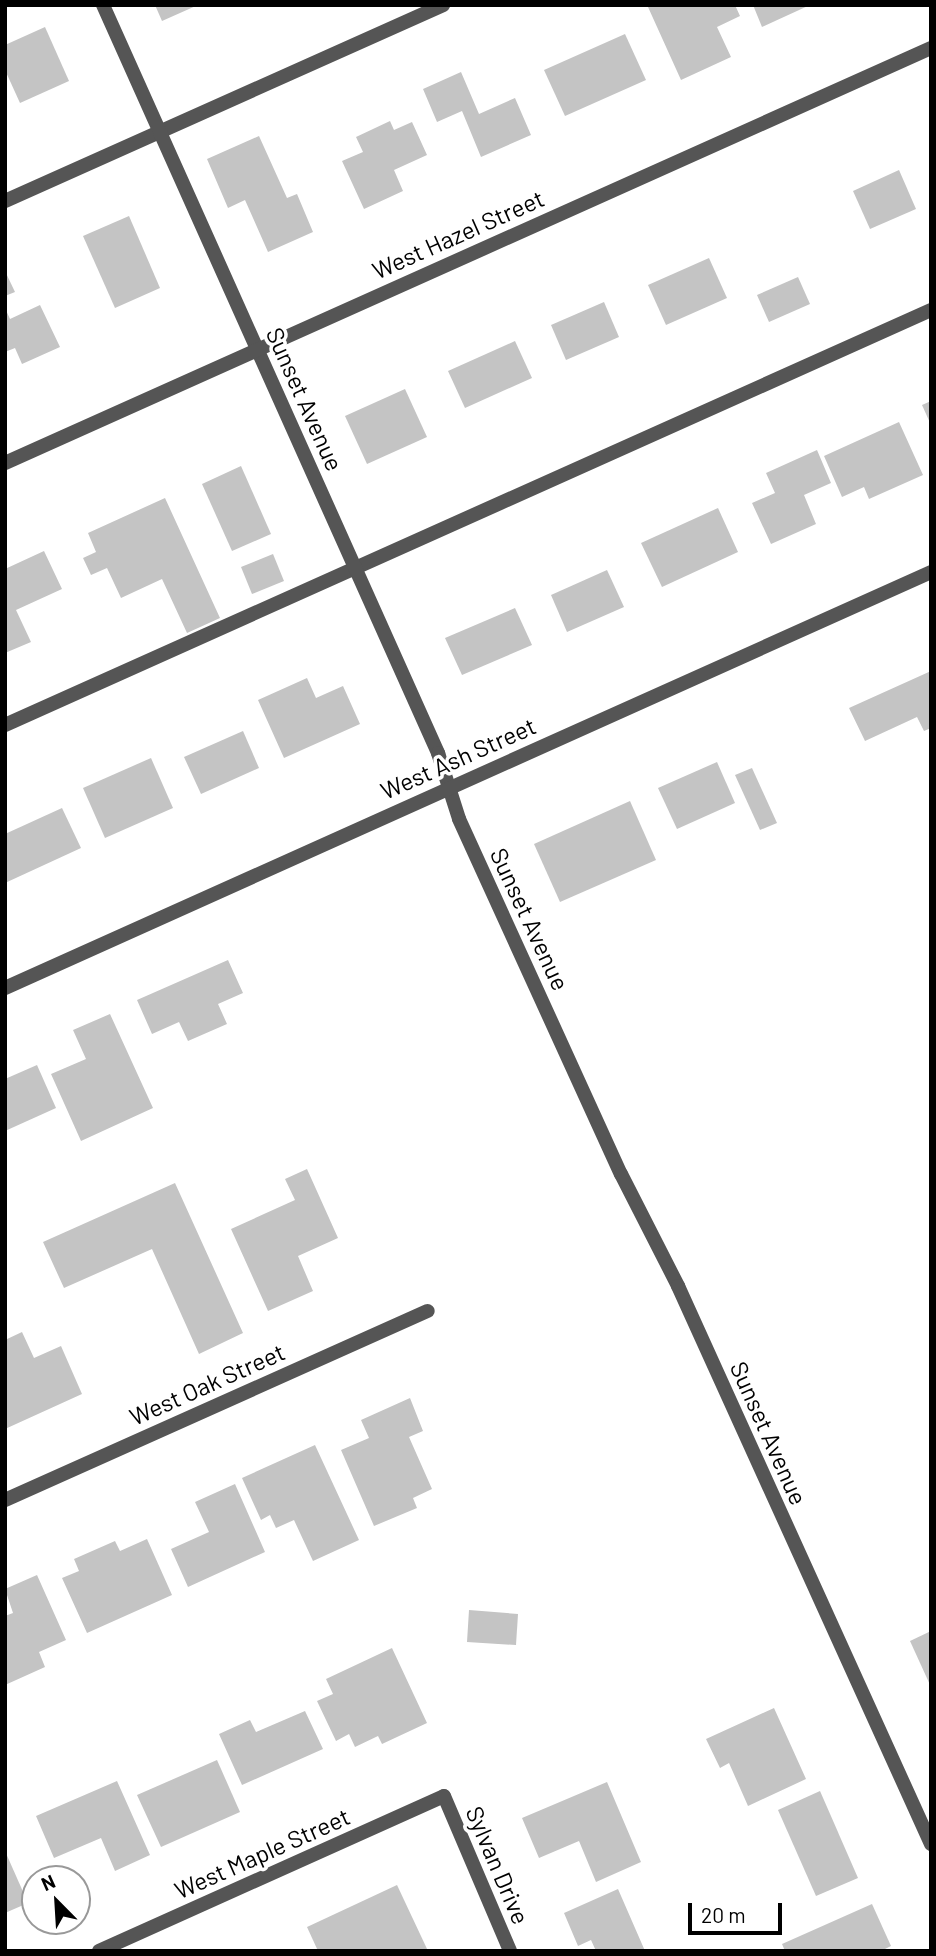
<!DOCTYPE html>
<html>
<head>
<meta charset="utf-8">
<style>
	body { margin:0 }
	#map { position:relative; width:936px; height:1956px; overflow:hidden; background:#fff; font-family:Barlow,sans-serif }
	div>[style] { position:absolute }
	.building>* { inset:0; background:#c4c4c4 }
	.lane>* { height:14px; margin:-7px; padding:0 7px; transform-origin:7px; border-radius:7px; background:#555 }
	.street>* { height:14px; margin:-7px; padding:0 7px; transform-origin:7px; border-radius:7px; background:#555 }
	span { translate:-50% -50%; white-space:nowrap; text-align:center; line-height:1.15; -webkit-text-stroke:7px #fff; paint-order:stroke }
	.street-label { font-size:24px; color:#000 }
	.frame { position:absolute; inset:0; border:7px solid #000; pointer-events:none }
	.north { position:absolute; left:21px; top:1865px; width:70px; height:70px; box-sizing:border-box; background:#fff; border:2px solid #999; border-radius:50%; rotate:336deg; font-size:19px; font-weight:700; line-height:28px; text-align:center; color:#000 }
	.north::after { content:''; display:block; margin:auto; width:24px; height:32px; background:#000; clip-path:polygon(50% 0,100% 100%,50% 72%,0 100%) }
	.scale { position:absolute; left:688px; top:1903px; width:94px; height:32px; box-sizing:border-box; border:4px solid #000; border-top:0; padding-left:9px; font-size:21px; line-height:24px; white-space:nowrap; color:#000; -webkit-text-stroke:5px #fff; paint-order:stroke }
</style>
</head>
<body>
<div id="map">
	<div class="building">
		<i style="clip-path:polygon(155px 5px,198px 5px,162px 21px)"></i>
		<i style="clip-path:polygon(652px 5px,735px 5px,740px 16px,717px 27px,731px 57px,681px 80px,648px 7px)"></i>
		<i style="clip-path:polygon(753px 5px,810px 5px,762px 27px)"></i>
		<i style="clip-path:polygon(45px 27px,69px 81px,20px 103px,5px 70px,5px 45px)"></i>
		<i style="clip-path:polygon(625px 34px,646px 80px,565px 116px,544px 70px)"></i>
		<i style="clip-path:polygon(461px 72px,479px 114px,515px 98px,531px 135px,481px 157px,462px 111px,437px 122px,423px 89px)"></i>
		<i style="clip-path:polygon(390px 121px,394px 130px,412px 122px,427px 155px,394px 170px,403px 191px,364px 209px,342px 161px,363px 152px,356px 137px)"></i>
		<i style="clip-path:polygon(259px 136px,287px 198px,297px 194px,313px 232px,268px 252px,245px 200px,228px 208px,207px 159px)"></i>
		<i style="clip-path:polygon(899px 170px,916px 209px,870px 229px,853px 191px)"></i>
		<i style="clip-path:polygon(129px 216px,160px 288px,115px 308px,83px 236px)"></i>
		<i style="clip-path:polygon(709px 258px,727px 298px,666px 325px,648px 285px)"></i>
		<i style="clip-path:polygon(5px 271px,15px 292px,5px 296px)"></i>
		<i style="clip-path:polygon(798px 277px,810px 304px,769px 322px,757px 295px)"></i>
		<i style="clip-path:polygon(604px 302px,619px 337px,566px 360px,551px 325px)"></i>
		<i style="clip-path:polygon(40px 305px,60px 347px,22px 364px,15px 348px,5px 352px,5px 308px,10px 319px)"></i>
		<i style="clip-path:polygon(515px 341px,532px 378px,465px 408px,448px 371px)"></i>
		<i style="clip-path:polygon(405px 389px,427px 437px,367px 464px,345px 416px)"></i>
		<i style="clip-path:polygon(931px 401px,931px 425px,922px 405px)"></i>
		<i style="clip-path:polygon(899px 422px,923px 475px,869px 499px,864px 487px,842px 497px,824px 456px)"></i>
		<i style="clip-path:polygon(817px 450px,831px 483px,804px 495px,816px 524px,771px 544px,752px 503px,775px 493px,766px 473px)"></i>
		<i style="clip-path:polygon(241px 466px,271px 534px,232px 551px,202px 484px)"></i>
		<i style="clip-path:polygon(165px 498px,220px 618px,187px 633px,162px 579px,121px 598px,107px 568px,91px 575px,83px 558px,96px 552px,88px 533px)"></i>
		<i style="clip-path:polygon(718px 508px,738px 552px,662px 587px,641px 543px)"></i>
		<i style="clip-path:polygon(44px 551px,62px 589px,16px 610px,31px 642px,5px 653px,5px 569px)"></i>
		<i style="clip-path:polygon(273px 554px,284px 581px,252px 594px,241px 567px)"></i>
		<i style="clip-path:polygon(607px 570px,624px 607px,567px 632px,551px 595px)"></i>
		<i style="clip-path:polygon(515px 608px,532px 645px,462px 675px,445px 638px)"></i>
		<i style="clip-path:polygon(931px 671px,931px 728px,924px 731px,917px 717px,865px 741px,849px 708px)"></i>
		<i style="clip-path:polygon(307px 678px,316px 698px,343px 686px,360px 724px,284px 758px,258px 700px)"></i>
		<i style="clip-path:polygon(243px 731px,259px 768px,201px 794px,184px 757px)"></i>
		<i style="clip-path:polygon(151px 758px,173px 808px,105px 838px,83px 788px)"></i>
		<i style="clip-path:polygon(717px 762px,735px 803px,677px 829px,658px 788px)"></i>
		<i style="clip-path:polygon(752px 768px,777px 823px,760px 830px,735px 775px)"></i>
		<i style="clip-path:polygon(630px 801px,656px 860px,560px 902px,534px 844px)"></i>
		<i style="clip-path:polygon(62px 808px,81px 848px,5px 883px,5px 834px)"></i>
		<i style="clip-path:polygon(228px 960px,243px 993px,218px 1004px,227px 1024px,188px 1041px,179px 1022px,152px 1034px,137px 1000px)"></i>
		<i style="clip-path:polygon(110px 1014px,153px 1108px,81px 1141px,51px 1074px,86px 1059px,73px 1030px)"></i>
		<i style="clip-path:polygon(37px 1065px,56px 1108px,5px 1131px,5px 1079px)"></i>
		<i style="clip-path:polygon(307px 1169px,338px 1238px,298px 1256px,313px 1291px,268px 1311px,231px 1229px,295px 1200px,285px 1179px)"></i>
		<i style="clip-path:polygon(175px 1183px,243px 1333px,199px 1354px,152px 1249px,64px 1288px,43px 1242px)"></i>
		<i style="clip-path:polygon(22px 1332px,34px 1358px,61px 1346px,82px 1394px,5px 1429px,5px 1340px)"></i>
		<i style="clip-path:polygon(410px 1398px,423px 1431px,409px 1437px,432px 1489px,413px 1498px,417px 1508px,374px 1526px,341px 1450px,369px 1438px,361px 1420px)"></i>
		<i style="clip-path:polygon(315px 1445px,359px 1540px,313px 1561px,294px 1520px,276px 1528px,270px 1515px,261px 1520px,242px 1478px)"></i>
		<i style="clip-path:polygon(235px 1484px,265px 1552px,188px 1587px,171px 1549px,209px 1532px,195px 1502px)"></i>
		<i style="clip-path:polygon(147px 1539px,172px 1595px,87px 1633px,62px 1578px,79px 1571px,74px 1559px,115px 1541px,120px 1551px)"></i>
		<i style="clip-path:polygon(37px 1575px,66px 1640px,39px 1652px,45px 1667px,5px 1685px,5px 1616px,13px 1613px,5px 1589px)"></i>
		<i style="clip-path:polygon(469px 1610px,518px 1614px,516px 1645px,467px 1642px)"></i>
		<i style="clip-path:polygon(931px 1631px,931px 1687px,910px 1641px)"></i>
		<i style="clip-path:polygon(392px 1648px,427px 1723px,382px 1744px,378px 1736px,355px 1747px,349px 1734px,336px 1741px,317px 1701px,333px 1694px,326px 1679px)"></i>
		<i style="clip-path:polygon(774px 1708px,806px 1779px,748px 1806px,729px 1763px,720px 1768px,706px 1739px)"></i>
		<i style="clip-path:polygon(305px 1711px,323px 1749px,242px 1785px,219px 1734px,250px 1720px,256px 1732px)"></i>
		<i style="clip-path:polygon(217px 1760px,240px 1812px,161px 1847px,137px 1795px)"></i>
		<i style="clip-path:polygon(117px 1781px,150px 1855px,115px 1871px,101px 1838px,54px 1858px,36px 1816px)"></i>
		<i style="clip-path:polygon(607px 1782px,641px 1862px,596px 1882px,579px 1841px,539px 1858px,522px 1818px)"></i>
		<i style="clip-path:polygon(820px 1791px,858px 1878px,816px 1896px,778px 1810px)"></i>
		<i style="clip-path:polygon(5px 1851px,28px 1903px,5px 1913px)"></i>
		<i style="clip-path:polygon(397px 1885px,428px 1951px,318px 1951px,307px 1927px)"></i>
		<i style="clip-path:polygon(618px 1889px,645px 1951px,596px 1951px,591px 1940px,578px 1946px,564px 1913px)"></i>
		<i style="clip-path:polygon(872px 1904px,891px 1946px,881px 1951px,785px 1951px,782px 1944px)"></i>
	</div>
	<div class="lane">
		<i style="left:5px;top:201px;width:480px;rotate:-24.1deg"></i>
		<i style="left:5px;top:725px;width:1015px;rotate:-24.14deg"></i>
	</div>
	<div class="street">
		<i style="left:103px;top:5px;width:820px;rotate:65.87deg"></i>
		<i style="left:438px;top:753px;width:69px;rotate:72.3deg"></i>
		<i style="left:459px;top:819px;width:390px;rotate:65.5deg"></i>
		<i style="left:621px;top:1174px;width:126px;rotate:63deg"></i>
		<i style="left:678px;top:1286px;width:613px;rotate:65.61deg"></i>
		<i style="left:5px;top:463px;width:1015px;rotate:-24.14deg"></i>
		<i style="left:5px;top:988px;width:1015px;rotate:-24.19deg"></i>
		<i style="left:5px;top:1500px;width:463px;rotate:-24.1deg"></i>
		<i style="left:99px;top:1951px;width:378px;rotate:-24.2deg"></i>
		<i style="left:444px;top:1796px;width:168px;rotate:66.9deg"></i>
	</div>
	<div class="street-label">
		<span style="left:458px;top:234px;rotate:-24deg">West Hazel Street</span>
		<span style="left:305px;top:399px;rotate:66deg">Sunset Avenue</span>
		<span style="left:458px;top:758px;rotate:-24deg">West Ash Street</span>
		<span style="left:530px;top:919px;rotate:65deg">Sunset Avenue</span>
		<span style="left:207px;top:1384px;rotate:-24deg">West Oak Street</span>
		<span style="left:769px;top:1433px;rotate:66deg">Sunset Avenue</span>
		<span style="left:262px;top:1853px;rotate:-24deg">West Maple Street</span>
		<span style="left:498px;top:1865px;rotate:67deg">Sylvan Drive</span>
	</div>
	<div class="frame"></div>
	<div class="north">N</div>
	<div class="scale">20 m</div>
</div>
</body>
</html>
